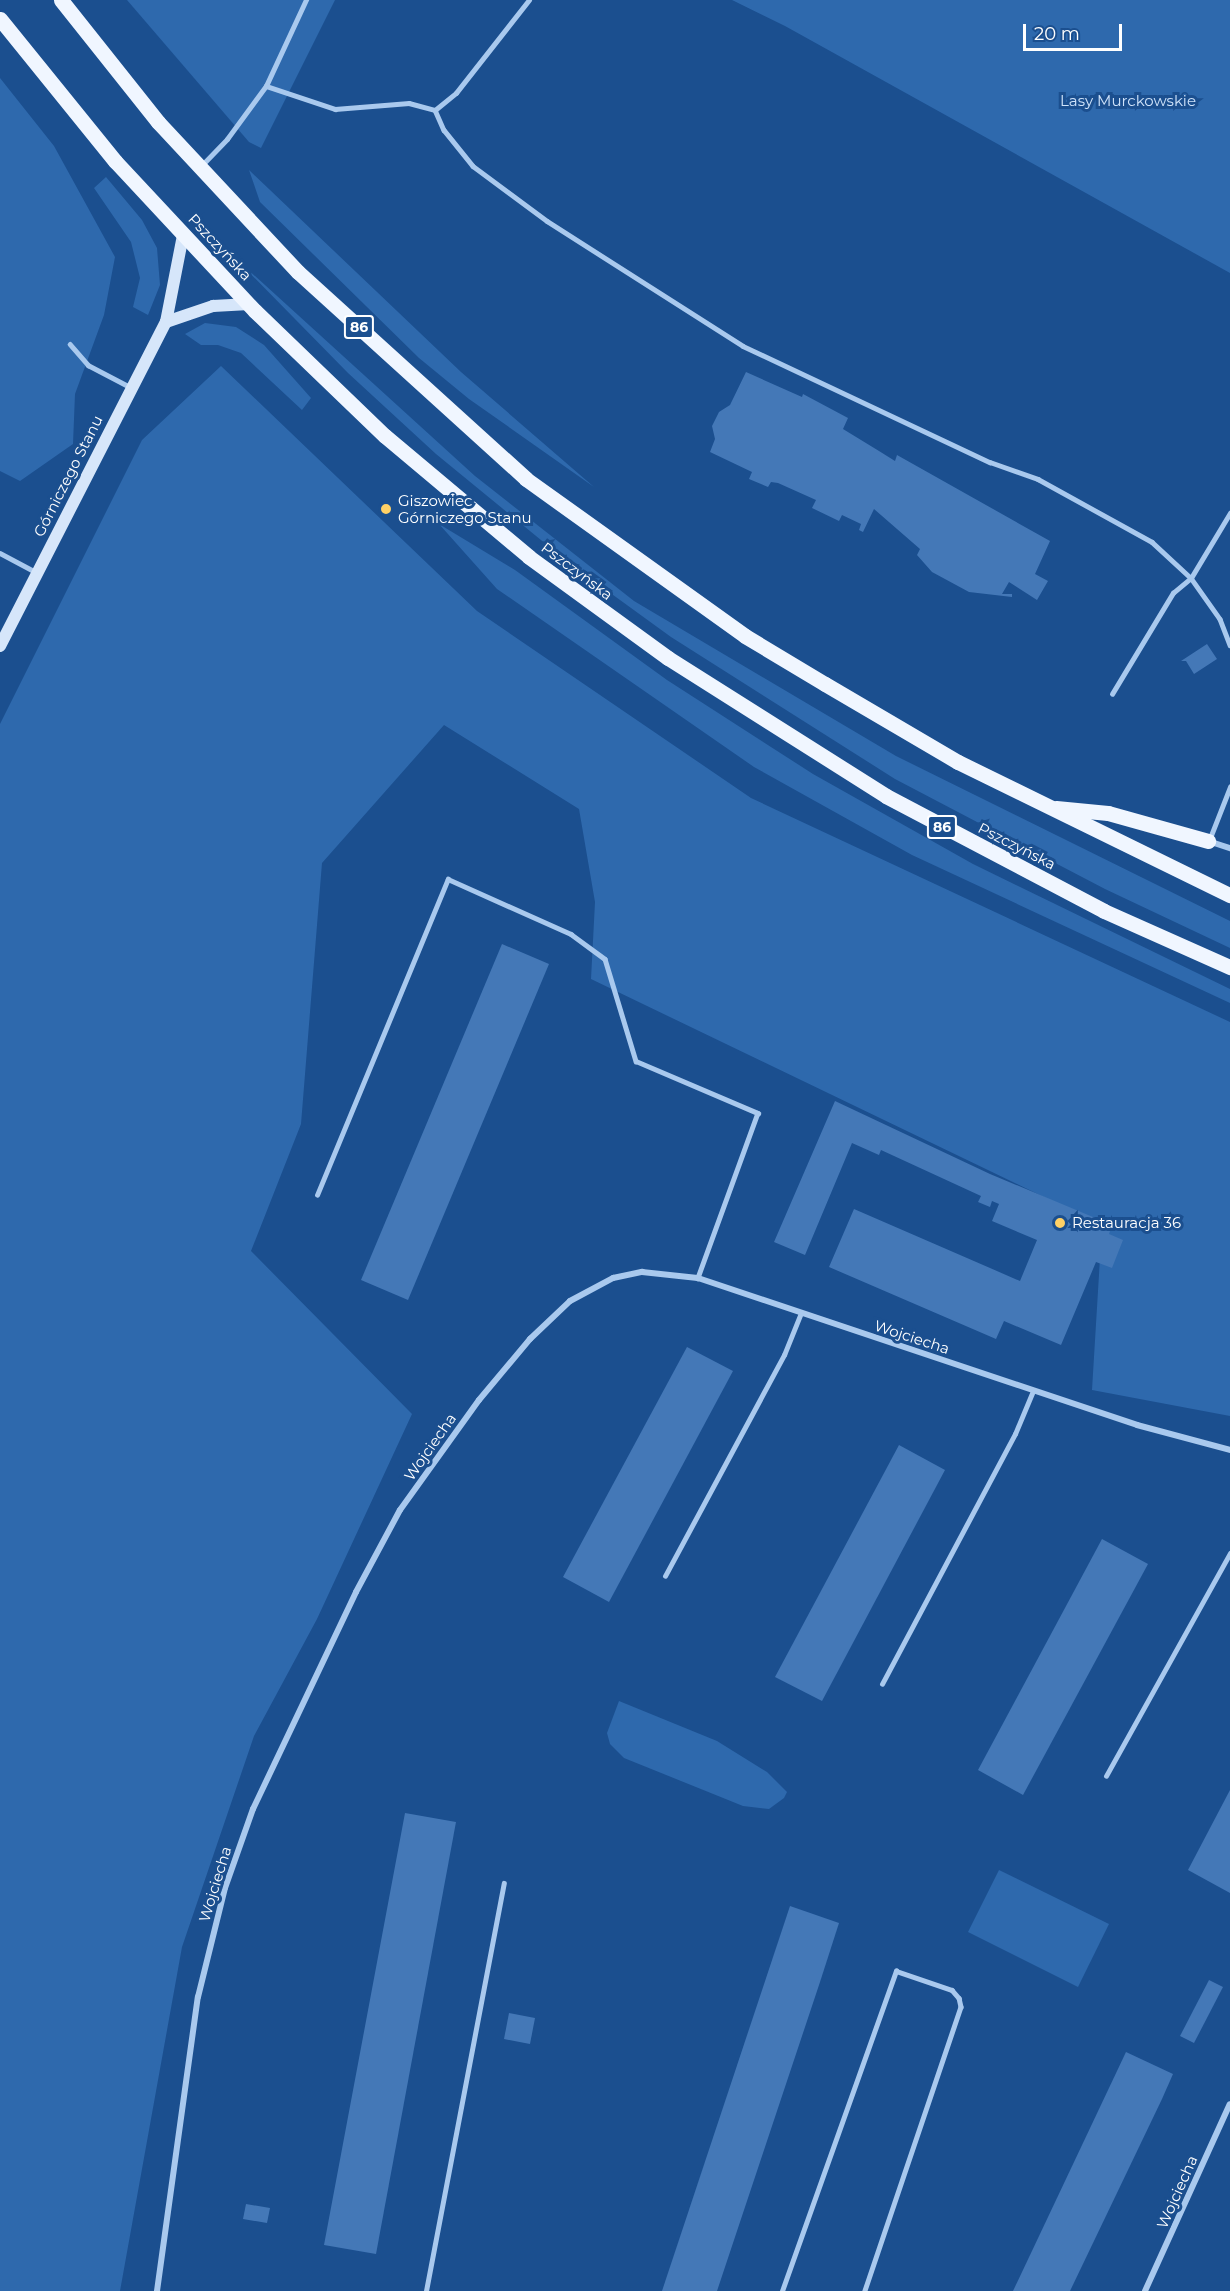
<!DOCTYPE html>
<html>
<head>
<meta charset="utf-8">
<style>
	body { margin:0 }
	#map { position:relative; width:1230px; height:2291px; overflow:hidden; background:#1b4f8f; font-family:Montserrat,sans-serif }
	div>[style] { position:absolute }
	.green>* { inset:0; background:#2e69ad }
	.building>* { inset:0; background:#4478b7 }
	.lane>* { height:4.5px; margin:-2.25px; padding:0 2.25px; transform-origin:2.25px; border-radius:2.25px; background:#a9c9ee }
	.street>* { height:6px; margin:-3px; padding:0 3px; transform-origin:3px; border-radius:3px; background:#a9c9ee }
	.secondary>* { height:12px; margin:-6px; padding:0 6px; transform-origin:6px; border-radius:6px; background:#d6e6fa }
	.primary>* { height:15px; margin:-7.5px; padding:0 7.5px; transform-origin:7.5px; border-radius:7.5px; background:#f0f6ff }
	.dots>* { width:16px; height:16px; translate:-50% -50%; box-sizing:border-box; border:3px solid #1b4f8f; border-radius:50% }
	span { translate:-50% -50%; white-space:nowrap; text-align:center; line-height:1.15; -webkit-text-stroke:6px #1b4f8f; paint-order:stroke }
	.shield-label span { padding:2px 4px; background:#1b4f8f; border:2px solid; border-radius:4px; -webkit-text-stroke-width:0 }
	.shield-label { font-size:14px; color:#fff; font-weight:700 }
	.park-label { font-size:15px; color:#cfe3fa }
	.street-label { font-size:15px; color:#fff }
	.poi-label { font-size:15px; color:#fff }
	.left { translate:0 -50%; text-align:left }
	.scale { position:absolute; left:1023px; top:24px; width:99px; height:27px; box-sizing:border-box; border:3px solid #fff; border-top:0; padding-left:8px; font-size:18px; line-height:21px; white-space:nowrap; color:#fff; -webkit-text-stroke:4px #1b4f8f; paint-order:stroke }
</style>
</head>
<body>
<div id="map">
	<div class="green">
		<i style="clip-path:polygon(127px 0,335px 0,261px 148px,249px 142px)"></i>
		<i style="clip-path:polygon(732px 0,1230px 0,1230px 273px,785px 26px)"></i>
		<i style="clip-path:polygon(0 78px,54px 146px,115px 257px,104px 315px,75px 394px,73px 444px,20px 481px,0 471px)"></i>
		<i style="clip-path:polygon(249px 170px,461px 372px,594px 487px,469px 399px,419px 358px,260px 202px)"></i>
		<i style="clip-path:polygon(106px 177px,142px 220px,157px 248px,160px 285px,148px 315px,133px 307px,140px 278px,131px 242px,94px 188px)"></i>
		<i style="clip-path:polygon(233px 256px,475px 476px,634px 601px,896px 756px,1230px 921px,1230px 948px,1105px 889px,895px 779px,671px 637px,569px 563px,436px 454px,348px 373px)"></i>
		<i style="clip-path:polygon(205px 323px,236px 327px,264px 345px,311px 398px,302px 410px,241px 353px,218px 345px,201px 345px,185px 334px)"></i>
		<i style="clip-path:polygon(221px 366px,477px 611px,751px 798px,1230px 1022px,1230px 1416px,1092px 1390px,1102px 1225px,591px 979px,595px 902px,579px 809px,444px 725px,322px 863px,301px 1124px,251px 1251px,412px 1414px,317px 1619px,254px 1736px,182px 1947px,120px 2291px,0 2291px,0 724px,142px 440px)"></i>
		<i style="clip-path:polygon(439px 524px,515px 570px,667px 680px,813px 774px,973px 864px,1230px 989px,1230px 1003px,912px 855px,754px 767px,497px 589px)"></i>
		<i style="clip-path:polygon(619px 1701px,717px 1741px,767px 1772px,787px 1792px,784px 1798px,769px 1809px,743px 1806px,624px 1758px,610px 1744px,607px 1733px)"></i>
		<i style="clip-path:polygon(999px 1870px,1109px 1924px,1078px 1987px,968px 1932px)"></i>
	</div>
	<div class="building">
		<i style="clip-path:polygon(746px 372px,802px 397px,803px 394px,848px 418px,843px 429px,879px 451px,895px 461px,897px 455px,1050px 541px,1035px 574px,1048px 581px,1037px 600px,1009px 582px,1002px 594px,1012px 594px,1012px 597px,969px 592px,932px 572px,917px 555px,920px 549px,874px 509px,863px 532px,859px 530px,861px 524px,842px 515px,839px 521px,812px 508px,816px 500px,778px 483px,771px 482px,768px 487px,749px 479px,752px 472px,710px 452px,715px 439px,712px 426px,719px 412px,730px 405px)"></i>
		<i style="clip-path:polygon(1207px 644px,1217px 659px,1194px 674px,1186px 661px,1181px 661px)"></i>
		<i style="clip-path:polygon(502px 944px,549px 964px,408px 1300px,361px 1280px)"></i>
		<i style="clip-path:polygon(835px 1101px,990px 1174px,1112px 1225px,1109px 1234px,1123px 1240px,1112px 1268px,1096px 1262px,1061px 1345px,1004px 1321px,996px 1339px,829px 1267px,854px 1209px,1020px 1281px,1037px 1240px,992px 1221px,999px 1204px,992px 1201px,990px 1207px,978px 1202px,981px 1196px,881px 1150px,879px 1155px,852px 1143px,805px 1255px,774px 1242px)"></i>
		<i style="clip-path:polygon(687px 1347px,733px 1371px,609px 1602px,563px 1577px)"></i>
		<i style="clip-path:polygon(899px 1445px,945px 1470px,822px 1701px,775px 1677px)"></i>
		<i style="clip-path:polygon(1102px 1539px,1148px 1564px,1023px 1795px,978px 1770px)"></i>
		<i style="clip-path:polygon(1230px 1790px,1230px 1893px,1188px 1870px)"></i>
		<i style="clip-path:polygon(405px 1813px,456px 1822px,376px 2254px,324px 2245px)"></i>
		<i style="clip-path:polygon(790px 1906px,839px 1923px,820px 1982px,717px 2291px,662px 2291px)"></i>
		<i style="clip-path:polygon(1209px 1980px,1223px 1987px,1194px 2043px,1180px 2036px)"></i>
		<i style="clip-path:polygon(509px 2013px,535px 2018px,530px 2044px,504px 2039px)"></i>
		<i style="clip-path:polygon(1126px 2052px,1173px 2074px,1162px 2099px,1070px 2291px,1013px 2291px)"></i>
		<i style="clip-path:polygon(246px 2204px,270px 2208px,267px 2223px,243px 2219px)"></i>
	</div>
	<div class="lane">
		<i style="left:266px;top:86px;width:73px;rotate:18.4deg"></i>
		<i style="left:335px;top:109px;width:74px;rotate:-4.6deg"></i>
		<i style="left:409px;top:103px;width:27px;rotate:15deg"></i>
		<i style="left:435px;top:110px;width:22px;rotate:66deg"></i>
		<i style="left:444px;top:130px;width:46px;rotate:51.1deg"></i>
		<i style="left:473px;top:166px;width:92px;rotate:36.6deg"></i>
		<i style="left:547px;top:221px;width:232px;rotate:32.5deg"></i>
		<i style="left:743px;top:346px;width:273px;rotate:25.2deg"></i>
		<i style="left:990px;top:462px;width:51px;rotate:19.5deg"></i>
		<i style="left:1038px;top:479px;width:130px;rotate:28.9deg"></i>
		<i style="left:1152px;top:542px;width:53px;rotate:42.7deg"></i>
		<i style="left:1191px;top:578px;width:50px;rotate:54.7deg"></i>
		<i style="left:1220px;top:619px;width:28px;rotate:69deg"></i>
		<i style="left:435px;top:110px;width:27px;rotate:-39deg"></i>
		<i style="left:456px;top:93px;width:118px;rotate:-51.9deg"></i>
		<i style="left:202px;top:165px;width:36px;rotate:-46deg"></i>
		<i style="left:227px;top:139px;width:66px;rotate:-53.7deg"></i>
		<i style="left:266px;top:86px;width:95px;rotate:-65.1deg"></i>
		<i style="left:70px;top:344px;width:28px;rotate:49deg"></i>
		<i style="left:88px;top:365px;width:47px;rotate:27.6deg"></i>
		<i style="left:0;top:553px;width:40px;rotate:28deg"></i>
		<i style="left:1112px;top:694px;width:118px;rotate:-58.9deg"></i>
		<i style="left:1173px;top:593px;width:23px;rotate:-40deg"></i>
		<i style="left:1191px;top:578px;width:76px;rotate:-59deg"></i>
		<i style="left:1210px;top:838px;width:55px;rotate:-68.6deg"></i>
		<i style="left:317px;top:1195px;width:342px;rotate:-67.5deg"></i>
		<i style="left:448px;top:879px;width:135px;rotate:24.1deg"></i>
		<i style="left:571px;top:934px;width:42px;rotate:36.3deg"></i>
		<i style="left:605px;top:959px;width:107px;rotate:73.1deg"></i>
		<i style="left:636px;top:1061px;width:133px;rotate:23.1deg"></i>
		<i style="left:758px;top:1113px;width:176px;rotate:110deg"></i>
		<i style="left:665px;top:1576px;width:251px;rotate:-61.7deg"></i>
		<i style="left:784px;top:1355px;width:45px;rotate:-68deg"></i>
		<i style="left:882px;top:1684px;width:283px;rotate:-62deg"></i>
		<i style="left:1015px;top:1434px;width:47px;rotate:-67.3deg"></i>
		<i style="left:1106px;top:1776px;width:255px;rotate:-60.9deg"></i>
		<i style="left:426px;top:2291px;width:415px;rotate:-79.2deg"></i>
		<i style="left:782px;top:2291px;width:340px;rotate:-70.4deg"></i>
		<i style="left:896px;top:1971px;width:59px;rotate:18.7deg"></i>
		<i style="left:952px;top:1990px;width:11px;rotate:49deg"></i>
		<i style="left:959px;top:1998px;width:9px;rotate:77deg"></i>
		<i style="left:961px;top:2007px;width:300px;rotate:108.7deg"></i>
	</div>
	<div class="street">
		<i style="left:1208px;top:841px;width:23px;rotate:18deg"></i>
		<i style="left:157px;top:2291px;width:297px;rotate:-82.1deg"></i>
		<i style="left:198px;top:1997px;width:112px;rotate:-76.1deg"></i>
		<i style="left:225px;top:1888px;width:84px;rotate:-70.5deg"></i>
		<i style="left:253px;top:1809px;width:240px;rotate:-64.6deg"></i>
		<i style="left:356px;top:1592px;width:93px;rotate:-61.8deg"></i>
		<i style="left:400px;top:1510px;width:135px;rotate:-54.3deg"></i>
		<i style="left:479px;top:1400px;width:80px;rotate:-50.1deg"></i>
		<i style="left:530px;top:1339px;width:55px;rotate:-43.5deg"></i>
		<i style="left:570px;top:1301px;width:49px;rotate:-28.1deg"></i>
		<i style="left:613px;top:1278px;width:30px;rotate:-12deg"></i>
		<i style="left:642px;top:1272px;width:56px;rotate:6.1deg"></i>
		<i style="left:698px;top:1278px;width:463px;rotate:18.5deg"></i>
		<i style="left:1137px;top:1425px;width:96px;rotate:15deg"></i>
		<i style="left:1145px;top:2291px;width:205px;rotate:-65.6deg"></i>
	</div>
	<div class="secondary">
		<i style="left:166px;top:322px;width:50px;rotate:-18.8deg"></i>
		<i style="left:213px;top:306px;width:36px;rotate:-3deg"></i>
		<i style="left:0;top:646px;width:364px;rotate:-62.9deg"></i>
		<i style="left:166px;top:322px;width:89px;rotate:-78.9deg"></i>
	</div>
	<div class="primary">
		<i style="left:61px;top:0;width:156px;rotate:51.5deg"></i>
		<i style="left:158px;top:122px;width:205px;rotate:47deg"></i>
		<i style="left:298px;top:272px;width:308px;rotate:42.2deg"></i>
		<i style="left:526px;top:479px;width:269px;rotate:35.6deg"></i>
		<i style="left:745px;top:636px;width:93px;rotate:31deg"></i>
		<i style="left:825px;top:684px;width:154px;rotate:30.4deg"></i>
		<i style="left:958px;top:762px;width:303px;rotate:26.1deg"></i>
		<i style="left:0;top:19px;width:183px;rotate:51deg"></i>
		<i style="left:115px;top:161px;width:205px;rotate:47deg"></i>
		<i style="left:255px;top:311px;width:180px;rotate:43.9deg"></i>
		<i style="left:385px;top:436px;width:188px;rotate:40deg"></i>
		<i style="left:529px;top:557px;width:172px;rotate:36deg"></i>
		<i style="left:668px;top:658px;width:258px;rotate:32.3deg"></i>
		<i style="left:886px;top:796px;width:246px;rotate:27.8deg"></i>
		<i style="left:1104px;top:911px;width:138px;rotate:24deg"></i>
		<i style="left:1056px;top:808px;width:52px;rotate:5.5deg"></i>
		<i style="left:1108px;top:813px;width:104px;rotate:15.6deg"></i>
	</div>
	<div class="dots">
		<i style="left:386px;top:509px;background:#ffd166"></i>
		<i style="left:1060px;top:1223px;background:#ffd166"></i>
	</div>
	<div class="shield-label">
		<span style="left:359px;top:327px">86</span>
		<span style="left:942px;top:827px">86</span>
	</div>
	<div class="park-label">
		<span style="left:1128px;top:101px">Lasy Murckowskie</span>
	</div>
	<div class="street-label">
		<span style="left:220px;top:247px;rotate:47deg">Pszczyńska</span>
		<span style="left:68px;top:476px;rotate:-63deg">Górniczego Stanu</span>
		<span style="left:577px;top:571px;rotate:37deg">Pszczyńska</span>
		<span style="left:1017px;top:846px;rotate:27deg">Pszczyńska</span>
		<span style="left:912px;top:1337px;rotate:18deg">Wojciecha</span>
		<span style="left:430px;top:1447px;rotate:-55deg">Wojciecha</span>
		<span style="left:215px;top:1884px;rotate:-73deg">Wojciecha</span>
		<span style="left:1177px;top:2192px;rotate:-66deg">Wojciecha</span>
	</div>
	<div class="poi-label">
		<span class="left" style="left:398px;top:509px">Giszowiec<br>Górniczego Stanu</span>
		<span class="left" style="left:1072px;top:1223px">Restauracja 36</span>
	</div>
	<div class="scale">20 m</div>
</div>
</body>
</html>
